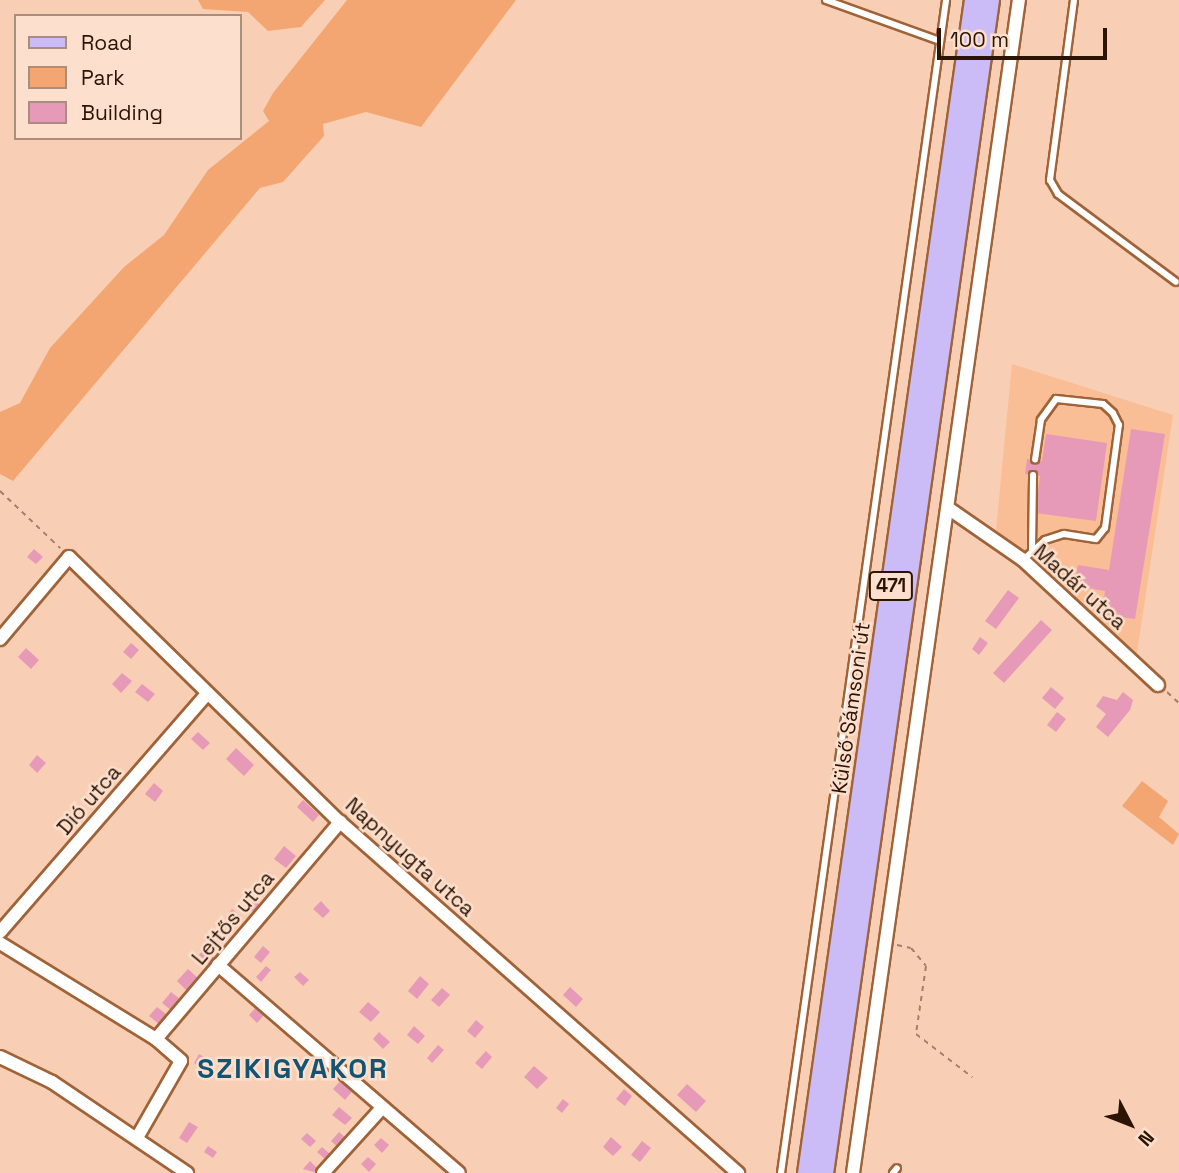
<!DOCTYPE html>
<html>
<head>
<meta charset="utf-8">
<style>
	body { margin:0 }
	#map { position:relative; width:1179px; height:1173px; overflow:hidden; background:#f8cfb4; font-family:"Space Grotesk",sans-serif }
	div>[style] { position:absolute }
	.built>* { inset:0; background:#fabe96 }
	.green>* { inset:0; background:#f3a671 }
	.building>* { inset:0; background:#e69ab8 }
	.path>* { height:2px; margin-top:-1px; transform-origin:0; background:repeating-linear-gradient(90deg,#a28069 0 5px,transparent 0 10px) }
	.roads { filter:drop-shadow(2px 0 #a06338) drop-shadow(-2px 0 #a06338) drop-shadow(0 2px #a06338) drop-shadow(0 -2px #a06338) }
	.service>* { height:6px; margin:-3px; padding:0 3px; transform-origin:3px; border-radius:3px; background:#fff }
	.minor>* { height:12px; margin:-6px; padding:0 6px; transform-origin:6px; border-radius:6px; background:#fff }
	.primary>* { height:19px; margin:-9.5px; padding:0 9.5px; transform-origin:9.5px; border-radius:9.5px; background:#cbbcf7 }
	span { translate:-50% -50%; white-space:nowrap; text-align:center; line-height:1.15; -webkit-text-stroke:5px #fcdfcd; paint-order:stroke }
	.shield-label span { padding:2px 5px; background:#fcdfcd; border:2px solid; border-radius:5px; -webkit-text-stroke-width:0 }
	.shield-label { font-size:19px; color:#2c1403; font-weight:700 }
	.street-label { font-size:21px; color:#2c1403 }
	.district-label { font-size:28px; color:#135472; font-weight:700; letter-spacing:2px }
	.legend { position:absolute; left:14px; top:14px; width:228px; height:126px; box-sizing:border-box; background:#fcdfcd; border:2px solid #a98e7c; margin:0; padding:9px 12px; list-style:none; font-size:21px; color:#2c1403 }
	.legend li { display:flex; align-items:center; gap:14px; height:35px }
	.legend b { width:35px; border:2px solid #a98e7c }
	.north { position:absolute; left:1095px; top:1089px; width:70px; height:70px; -webkit-text-stroke:5px #fcdfcd; paint-order:stroke; rotate:132deg; font-size:19px; font-weight:700; line-height:28px; text-align:center; color:#2c1403 }
	.north::after { content:''; display:block; margin:auto; width:24px; height:32px; background:#2c1403; clip-path:polygon(50% 0,100% 100%,50% 72%,0 100%) }
	.scale { position:absolute; left:937px; top:28px; width:170px; height:32px; box-sizing:border-box; border:4px solid #2c1403; border-top:0; padding-left:9px; font-size:21px; line-height:24px; white-space:nowrap; color:#2c1403; -webkit-text-stroke:5px #fcdfcd; paint-order:stroke }
</style>
</head>
<body>
<div id="map">
	<div class="built">
		<i style="clip-path:polygon(1012px 364px,1173px 415px,1136px 659px,996px 530px)"></i>
	</div>
	<div class="green">
		<i style="clip-path:polygon(198px 0,325px 0,301px 27px,268px 31px,248px 12px,203px 9px)"></i>
		<i style="clip-path:polygon(347px 0,516px 0,421px 127px,366px 112px,323px 124px,324px 136px,283px 182px,260px 188px,13px 481px,0 474px,0 412px,20px 403px,50px 348px,124px 267px,164px 235px,208px 170px,269px 121px,263px 111px,273px 93px)"></i>
		<i style="clip-path:polygon(1142px 781px,1168px 801px,1159px 817px,1179px 834px,1173px 845px,1122px 806px)"></i>
	</div>
	<div class="building">
		<i style="clip-path:polygon(1131px 429px,1165px 434px,1135px 619px,1102px 614px,1105px 591px,1074px 586px,1078px 565px,1109px 570px)"></i>
		<i style="clip-path:polygon(1046px 434px,1107px 443px,1096px 521px,1035px 513px,1040px 476px,1025px 474px,1027px 459px,1042px 461px)"></i>
		<i style="clip-path:polygon(34px 549px,43px 557px,36px 564px,27px 557px)"></i>
		<i style="clip-path:polygon(1008px 590px,1019px 598px,996px 629px,985px 621px)"></i>
		<i style="clip-path:polygon(1041px 620px,1052px 630px,1004px 683px,993px 673px)"></i>
		<i style="clip-path:polygon(980px 637px,988px 643px,979px 655px,972px 649px)"></i>
		<i style="clip-path:polygon(131px 643px,139px 650px,131px 659px,123px 652px)"></i>
		<i style="clip-path:polygon(26px 648px,39px 660px,31px 669px,18px 657px)"></i>
		<i style="clip-path:polygon(122px 673px,132px 681px,121px 693px,112px 684px)"></i>
		<i style="clip-path:polygon(142px 684px,155px 694px,148px 702px,135px 692px)"></i>
		<i style="clip-path:polygon(1051px 687px,1064px 698px,1055px 709px,1042px 698px)"></i>
		<i style="clip-path:polygon(1123px 692px,1133px 700px,1130px 710px,1108px 737px,1096px 727px,1106px 714px,1096px 706px,1103px 696px,1117px 700px)"></i>
		<i style="clip-path:polygon(1057px 712px,1066px 719px,1056px 732px,1047px 725px)"></i>
		<i style="clip-path:polygon(198px 732px,210px 743px,203px 750px,191px 739px)"></i>
		<i style="clip-path:polygon(236px 748px,254px 765px,244px 776px,226px 759px)"></i>
		<i style="clip-path:polygon(37px 755px,46px 763px,37px 773px,29px 765px)"></i>
		<i style="clip-path:polygon(154px 783px,163px 791px,155px 802px,145px 794px)"></i>
		<i style="clip-path:polygon(303px 800px,319px 815px,313px 822px,297px 807px)"></i>
		<i style="clip-path:polygon(284px 846px,296px 856px,286px 868px,274px 859px)"></i>
		<i style="clip-path:polygon(268px 872px,275px 878px,267px 886px,260px 880px)"></i>
		<i style="clip-path:polygon(254px 900px,263px 908px,257px 915px,248px 908px)"></i>
		<i style="clip-path:polygon(321px 901px,330px 911px,323px 918px,313px 909px)"></i>
		<i style="clip-path:polygon(232px 909px,241px 916px,233px 925px,225px 918px)"></i>
		<i style="clip-path:polygon(214px 931px,223px 939px,218px 945px,208px 937px)"></i>
		<i style="clip-path:polygon(263px 946px,270px 952px,261px 963px,254px 957px)"></i>
		<i style="clip-path:polygon(204px 949px,214px 958px,209px 964px,199px 955px)"></i>
		<i style="clip-path:polygon(266px 966px,271px 970px,261px 982px,256px 977px)"></i>
		<i style="clip-path:polygon(188px 969px,200px 980px,188px 992px,177px 981px)"></i>
		<i style="clip-path:polygon(300px 972px,309px 980px,303px 986px,294px 977px)"></i>
		<i style="clip-path:polygon(420px 976px,429px 984px,417px 999px,408px 991px)"></i>
		<i style="clip-path:polygon(570px 987px,583px 999px,576px 1007px,563px 995px)"></i>
		<i style="clip-path:polygon(442px 988px,450px 995px,439px 1007px,431px 1000px)"></i>
		<i style="clip-path:polygon(171px 992px,180px 999px,171px 1010px,162px 1003px)"></i>
		<i style="clip-path:polygon(368px 1002px,380px 1012px,371px 1022px,359px 1012px)"></i>
		<i style="clip-path:polygon(257px 1006px,265px 1014px,257px 1023px,249px 1015px)"></i>
		<i style="clip-path:polygon(157px 1007px,166px 1014px,159px 1024px,149px 1016px)"></i>
		<i style="clip-path:polygon(476px 1020px,484px 1027px,475px 1038px,467px 1031px)"></i>
		<i style="clip-path:polygon(414px 1026px,425px 1036px,418px 1044px,407px 1035px)"></i>
		<i style="clip-path:polygon(379px 1032px,390px 1042px,383px 1049px,373px 1039px)"></i>
		<i style="clip-path:polygon(438px 1045px,444px 1050px,432px 1063px,427px 1058px)"></i>
		<i style="clip-path:polygon(486px 1051px,492px 1057px,482px 1069px,475px 1063px)"></i>
		<i style="clip-path:polygon(199px 1054px,209px 1060px,203px 1069px,194px 1063px)"></i>
		<i style="clip-path:polygon(534px 1066px,548px 1078px,537px 1089px,524px 1077px)"></i>
		<i style="clip-path:polygon(342px 1079px,354px 1089px,345px 1100px,333px 1089px)"></i>
		<i style="clip-path:polygon(687px 1084px,706px 1101px,696px 1112px,677px 1095px)"></i>
		<i style="clip-path:polygon(624px 1089px,632px 1096px,625px 1106px,616px 1099px)"></i>
		<i style="clip-path:polygon(563px 1099px,569px 1104px,562px 1113px,556px 1108px)"></i>
		<i style="clip-path:polygon(339px 1107px,352px 1118px,345px 1125px,332px 1115px)"></i>
		<i style="clip-path:polygon(189px 1122px,198px 1127px,187px 1143px,179px 1138px)"></i>
		<i style="clip-path:polygon(339px 1132px,348px 1140px,340px 1149px,331px 1141px)"></i>
		<i style="clip-path:polygon(307px 1133px,316px 1141px,310px 1147px,301px 1139px)"></i>
		<i style="clip-path:polygon(611px 1137px,622px 1147px,613px 1156px,603px 1147px)"></i>
		<i style="clip-path:polygon(381px 1138px,389px 1145px,382px 1153px,374px 1145px)"></i>
		<i style="clip-path:polygon(642px 1141px,651px 1148px,640px 1162px,631px 1155px)"></i>
		<i style="clip-path:polygon(208px 1146px,217px 1152px,213px 1158px,204px 1152px)"></i>
		<i style="clip-path:polygon(322px 1147px,330px 1154px,326px 1160px,317px 1152px)"></i>
		<i style="clip-path:polygon(368px 1157px,376px 1164px,369px 1172px,361px 1164px)"></i>
		<i style="clip-path:polygon(310px 1161px,320px 1171px,318px 1173px,303px 1169px)"></i>
	</div>
	<div class="path">
		<i style="left:0;top:491px;width:83px;rotate:43.5deg"></i>
		<i style="left:1167px;top:692px;width:16px;rotate:43deg"></i>
		<i style="left:897px;top:945px;width:14px;rotate:12deg"></i>
		<i style="left:911px;top:948px;width:23px;rotate:50deg"></i>
		<i style="left:926px;top:966px;width:69px;rotate:98.4deg"></i>
		<i style="left:916px;top:1034px;width:71px;rotate:37.5deg"></i>
	</div>
	<div class="roads">
		<div class="service">
			<i style="left:826px;top:0;width:121px;rotate:19.8deg"></i>
			<i style="left:1074px;top:0;width:182px;rotate:97.6deg"></i>
			<i style="left:1050px;top:180px;width:16px;rotate:60deg"></i>
			<i style="left:1058px;top:194px;width:147px;rotate:36.7deg"></i>
			<i style="left:1032px;top:550px;width:75px;rotate:-89.2deg"></i>
			<i style="left:1023px;top:560px;width:30px;rotate:-42deg"></i>
			<i style="left:1045px;top:540px;width:20px;rotate:-18deg"></i>
			<i style="left:1064px;top:534px;width:32px;rotate:9deg"></i>
			<i style="left:1096px;top:539px;width:14px;rotate:-51deg"></i>
			<i style="left:1105px;top:528px;width:104px;rotate:-82.3deg"></i>
			<i style="left:1119px;top:425px;width:13px;rotate:-117deg"></i>
			<i style="left:1113px;top:413px;width:13px;rotate:-138deg"></i>
			<i style="left:1103px;top:404px;width:47px;rotate:-173.9deg"></i>
			<i style="left:1056px;top:399px;width:26px;rotate:126deg"></i>
			<i style="left:1041px;top:420px;width:40px;rotate:98.5deg"></i>
			<i style="left:781px;top:1173px;width:1185px;rotate:-81.99deg"></i>
			<i style="left:893px;top:1173px;width:6px;rotate:-51deg"></i>
		</div>
		<div class="minor">
			<i style="left:948px;top:508px;width:91px;rotate:34.7deg"></i>
			<i style="left:1023px;top:560px;width:184px;rotate:42.8deg"></i>
			<i style="left:0;top:639px;width:107px;rotate:-49.9deg"></i>
			<i style="left:69px;top:557px;width:379px;rotate:44.4deg"></i>
			<i style="left:340px;top:822px;width:531px;rotate:41.41deg"></i>
			<i style="left:0;top:932px;width:315px;rotate:-49deg"></i>
			<i style="left:0;top:943px;width:183px;rotate:31.6deg"></i>
			<i style="left:156px;top:1039px;width:33px;rotate:41deg"></i>
			<i style="left:181px;top:1061px;width:86px;rotate:119.8deg"></i>
			<i style="left:218px;top:965px;width:318px;rotate:40.8deg"></i>
			<i style="left:156px;top:1039px;width:285px;rotate:-49.7deg"></i>
			<i style="left:0;top:1057px;width:58px;rotate:25.7deg"></i>
			<i style="left:52px;top:1082px;width:163px;rotate:34deg"></i>
			<i style="left:323px;top:1173px;width:88px;rotate:-47.8deg"></i>
			<i style="left:853px;top:1173px;width:1185px;rotate:-81.95deg"></i>
		</div>
		<div class="primary">
			<i style="left:807px;top:1173px;width:1185px;rotate:-81.9deg"></i>
			<i style="left:823px;top:1173px;width:1185px;rotate:-81.95deg"></i>
		</div>
	</div>
	<div class="shield-label">
		<span style="left:891px;top:586px">471</span>
	</div>
	<div class="street-label">
		<span style="left:1080px;top:587px;rotate:42deg">Madár utca</span>
		<span style="left:851px;top:708px;rotate:-82deg">Külső Sámsoni út</span>
		<span style="left:89px;top:800px;rotate:-49deg">Dió utca</span>
		<span style="left:410px;top:857px;rotate:42deg">Napnyugta utca</span>
		<span style="left:233px;top:918px;rotate:-50deg">Lejtős utca</span>
	</div>
	<div class="district-label">
		<span style="left:293px;top:1068px">SZIKIGYAKOR</span>
	</div>
	<ul class="legend">
	<li><b style="height:9px;background:#cbbcf7"></b>Road</li>
	<li><b style="height:19px;background:#f3a671"></b>Park</li>
	<li><b style="height:19px;background:#e69ab8"></b>Building</li>
	</ul>
	<div class="north">N</div>
	<div class="scale">100 m</div>
</div>
</body>
</html>
